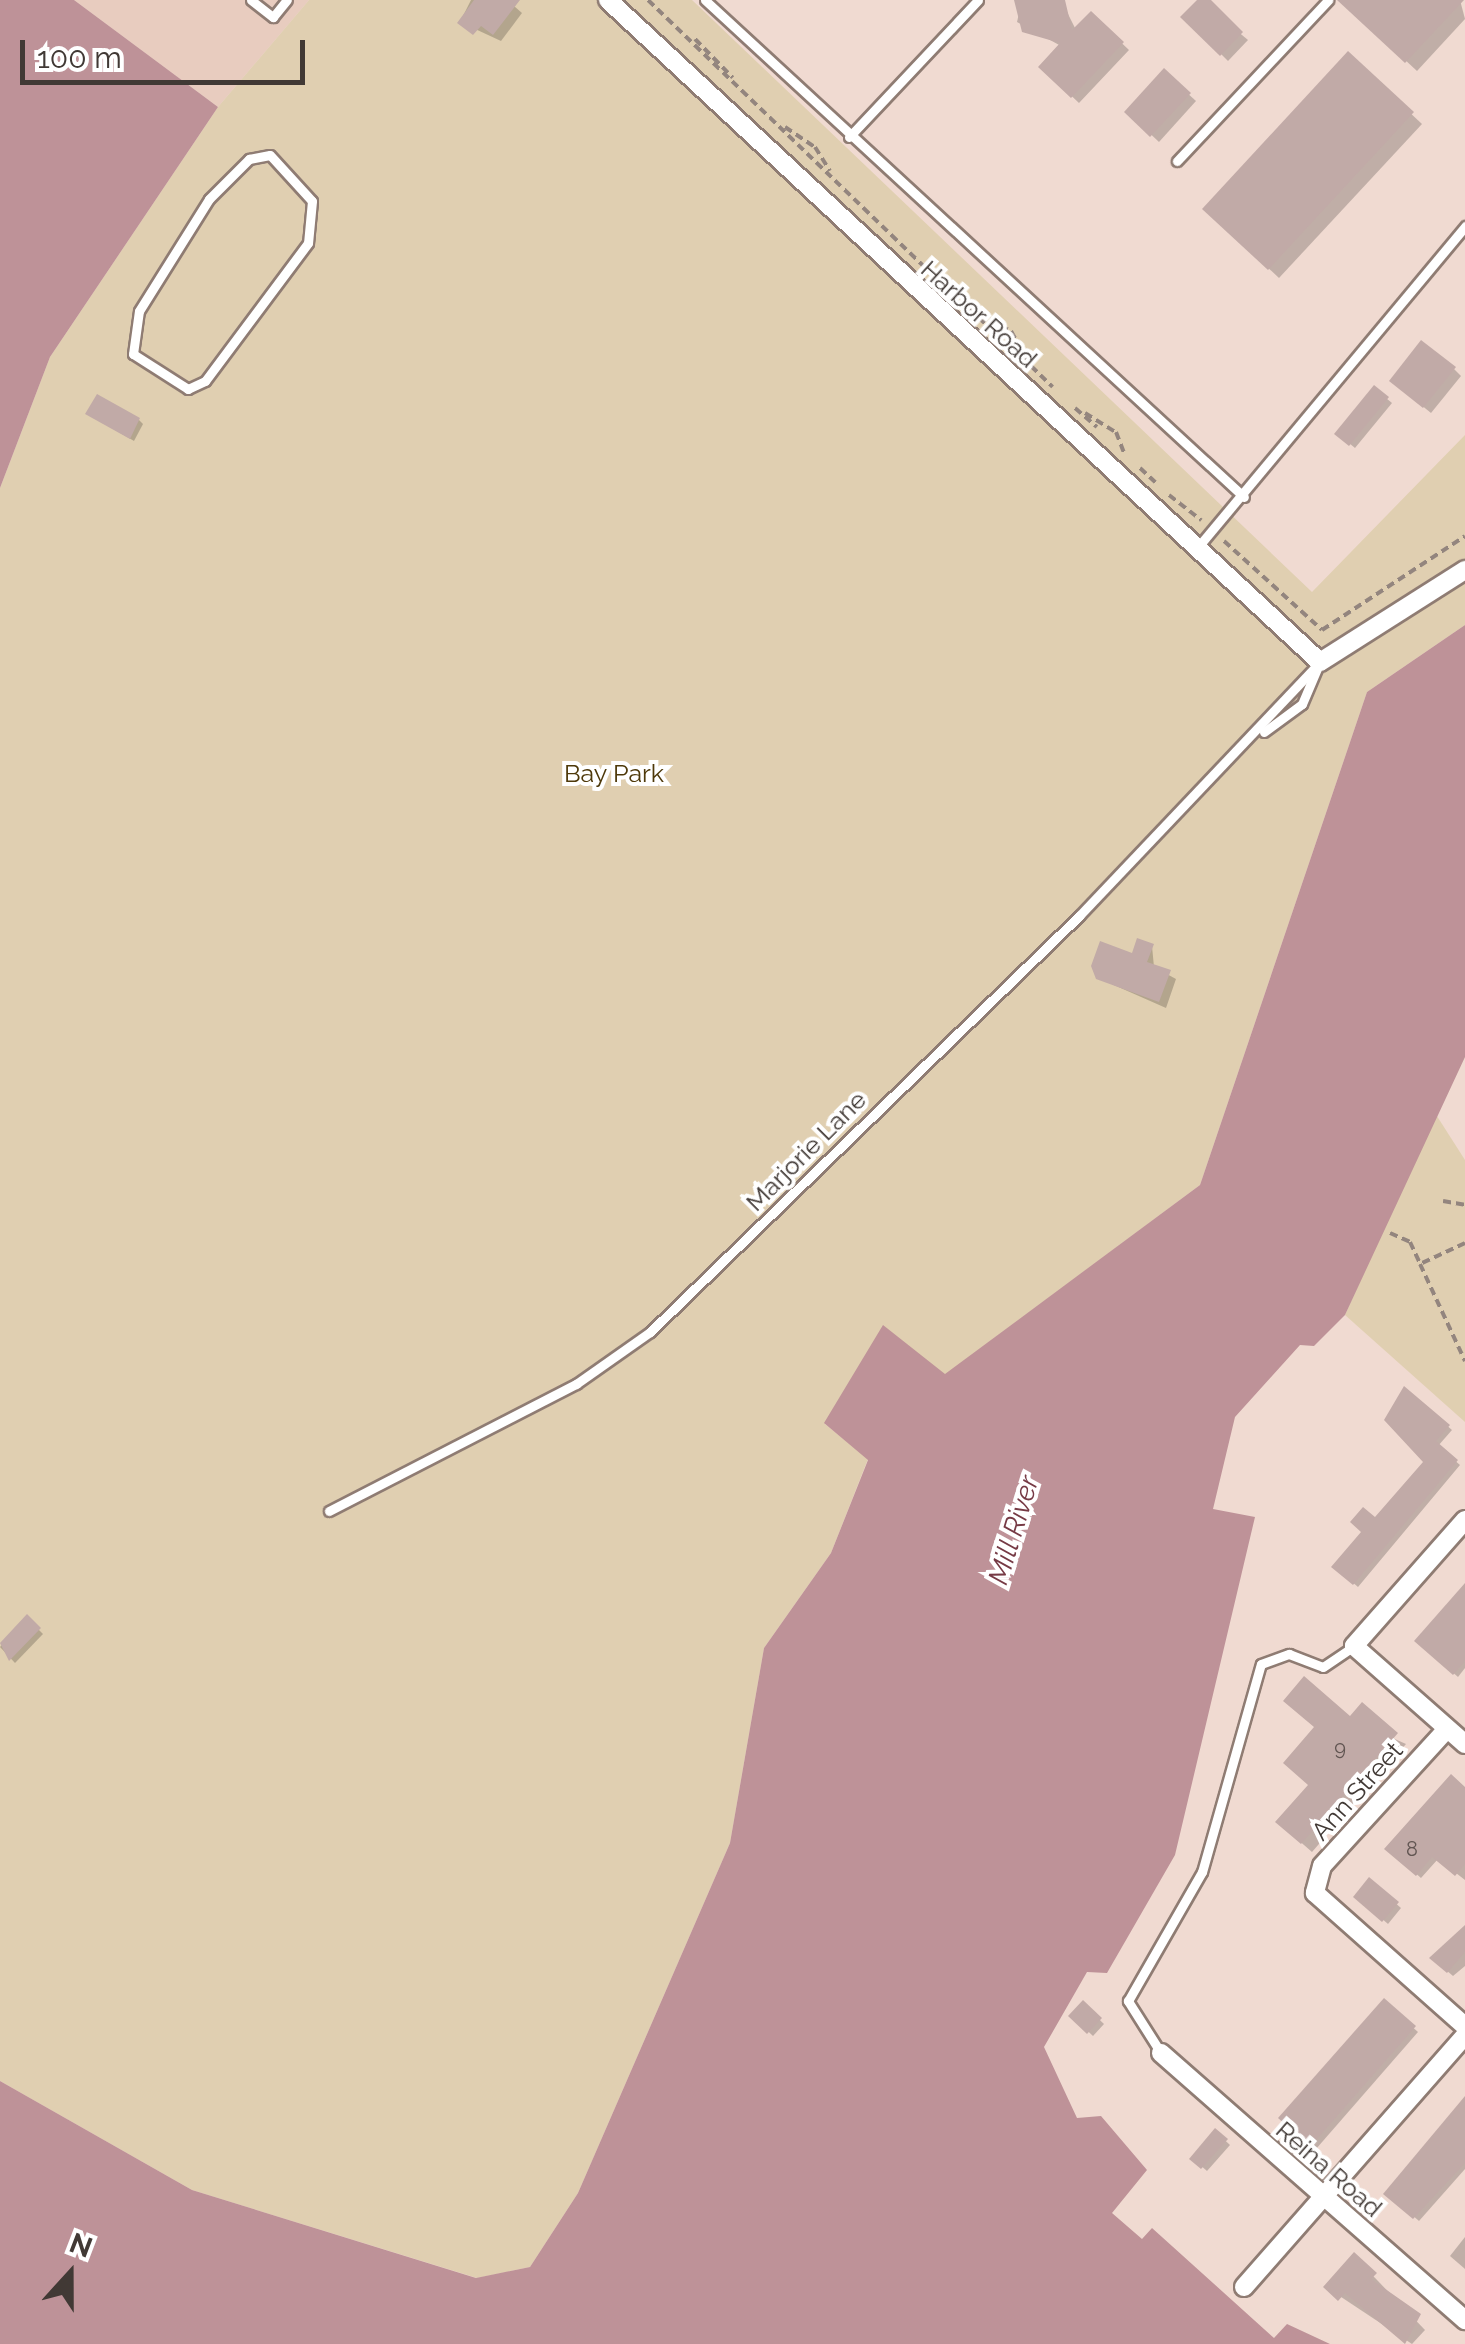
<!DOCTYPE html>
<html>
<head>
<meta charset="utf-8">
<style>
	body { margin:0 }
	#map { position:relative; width:1465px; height:2344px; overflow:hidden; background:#f0dad1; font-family:Raleway,sans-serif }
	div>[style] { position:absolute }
	.built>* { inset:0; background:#e8ccbf }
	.green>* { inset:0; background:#e0cfb1 }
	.water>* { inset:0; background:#be9298 }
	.shadow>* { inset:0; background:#0003 }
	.building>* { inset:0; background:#c1aaa7 }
	.path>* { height:4px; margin-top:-2px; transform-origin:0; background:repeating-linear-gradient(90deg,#93857e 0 8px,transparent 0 13px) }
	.roads { filter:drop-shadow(2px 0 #8f7c73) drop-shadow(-2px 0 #8f7c73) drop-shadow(0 2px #8f7c73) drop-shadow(0 -2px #8f7c73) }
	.lane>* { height:9px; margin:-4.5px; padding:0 4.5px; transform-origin:4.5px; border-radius:4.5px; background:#fff }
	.street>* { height:18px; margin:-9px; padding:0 9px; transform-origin:9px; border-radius:9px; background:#fff }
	span { translate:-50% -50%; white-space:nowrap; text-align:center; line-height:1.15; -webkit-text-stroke:8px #fff; paint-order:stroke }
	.number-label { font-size:20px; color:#615552 }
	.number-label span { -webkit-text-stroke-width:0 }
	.street-label { font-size:25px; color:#413935 }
	.park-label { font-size:25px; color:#4e390a }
	.water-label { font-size:28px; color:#763a45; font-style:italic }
	.north { position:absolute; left:20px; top:2224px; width:100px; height:100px; -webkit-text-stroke:8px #fff; paint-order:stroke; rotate:21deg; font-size:28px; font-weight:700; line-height:40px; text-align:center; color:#413935 }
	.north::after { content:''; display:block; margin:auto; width:35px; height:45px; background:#413935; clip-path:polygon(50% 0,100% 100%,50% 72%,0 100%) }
	.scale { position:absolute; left:20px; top:40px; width:285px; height:45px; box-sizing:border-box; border:5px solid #413935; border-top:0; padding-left:12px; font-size:30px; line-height:35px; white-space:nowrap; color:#413935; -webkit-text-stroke:8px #fff; paint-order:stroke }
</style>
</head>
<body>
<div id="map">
	<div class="built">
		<i style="clip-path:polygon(74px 0,309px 0,218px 107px)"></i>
	</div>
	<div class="green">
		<i style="clip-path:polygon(309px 0,692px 0,1312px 592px,1465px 435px,1465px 625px,1367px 692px,1200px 1185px,945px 1375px,825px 1424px,868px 1459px,831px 1553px,764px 1648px,730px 1843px,578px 2193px,530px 2267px,477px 2278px,192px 2190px,0 2081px,0 488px,50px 357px,218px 107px)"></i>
		<i style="clip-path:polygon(1435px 1113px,1465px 1160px,1465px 1422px,1345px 1315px)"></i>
	</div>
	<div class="water">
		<i style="clip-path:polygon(0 0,74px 0,218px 107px,50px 357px,0 488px)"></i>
		<i style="clip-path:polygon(1465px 625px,1465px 1057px,1345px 1315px,1314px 1346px,1300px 1345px,1235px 1417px,1213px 1509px,1255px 1517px,1175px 1855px,1107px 1973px,1087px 1972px,1044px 2047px,1077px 2118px,1101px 2116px,1147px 2170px,1112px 2213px,1142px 2239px,1152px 2228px,1274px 2338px,1287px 2324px,1330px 2344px,0 2344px,0 2081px,192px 2190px,476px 2278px,530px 2267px,578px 2193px,730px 1843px,764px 1648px,831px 1553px,868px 1460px,824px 1423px,883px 1325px,945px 1374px,1200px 1185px,1367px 692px)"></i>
	</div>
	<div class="shadow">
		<i style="clip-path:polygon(471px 0,507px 0,522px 13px,501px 41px,460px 22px)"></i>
		<i style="clip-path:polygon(1022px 0,1061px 0,1076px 30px,1091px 14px,1129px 50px,1079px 103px,1041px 67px,1061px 46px,1017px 22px)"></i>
		<i style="clip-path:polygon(1200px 0,1248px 40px,1228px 61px,1184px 17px)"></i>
		<i style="clip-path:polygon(1353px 0,1460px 0,1465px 19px,1417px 71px,1347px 6px)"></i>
		<i style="clip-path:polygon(1348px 55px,1422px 124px,1279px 278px,1205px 209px)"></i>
		<i style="clip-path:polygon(1164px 72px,1196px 101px,1159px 142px,1127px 112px)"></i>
		<i style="clip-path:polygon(1454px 369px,1461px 376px,1431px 413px,1399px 387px)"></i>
		<i style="clip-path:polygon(1375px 389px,1392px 403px,1355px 448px,1338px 434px)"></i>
		<i style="clip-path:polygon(88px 414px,139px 420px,143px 424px,134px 441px)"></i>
		<i style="clip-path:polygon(1152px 946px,1154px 967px,1176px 979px,1166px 1008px,1098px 978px)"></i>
		<i style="clip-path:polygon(1405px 1389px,1452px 1430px,1438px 1446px,1460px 1465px,1358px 1587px,1335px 1567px,1426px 1462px)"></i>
		<i style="clip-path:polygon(1465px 1587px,1465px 1668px,1458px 1677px,1417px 1641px)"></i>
		<i style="clip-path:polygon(27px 1618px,43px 1634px,15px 1663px,0 1647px)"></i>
		<i style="clip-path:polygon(1350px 1719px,1406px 1744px,1312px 1852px,1288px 1831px,1311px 1785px,1317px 1728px)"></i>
		<i style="clip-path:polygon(1465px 1790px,1465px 1880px,1438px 1859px,1421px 1878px,1388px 1849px)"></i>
		<i style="clip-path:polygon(1370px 1881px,1401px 1908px,1388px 1924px,1356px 1896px)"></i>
		<i style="clip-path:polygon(1465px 1927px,1465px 1966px,1453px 1976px,1432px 1958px)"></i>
		<i style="clip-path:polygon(1384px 2002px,1418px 2032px,1316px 2149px,1281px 2118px)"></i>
		<i style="clip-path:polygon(1083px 2004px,1104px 2024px,1093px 2036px,1072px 2016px)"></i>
		<i style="clip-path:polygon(1465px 2103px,1465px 2169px,1419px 2221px,1387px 2193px)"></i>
		<i style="clip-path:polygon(1216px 2132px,1230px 2145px,1207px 2171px,1192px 2158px)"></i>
		<i style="clip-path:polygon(1465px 2237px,1465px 2269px,1450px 2256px)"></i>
		<i style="clip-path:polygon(1354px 2256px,1425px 2330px,1412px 2344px,1326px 2287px)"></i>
	</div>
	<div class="building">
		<i style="clip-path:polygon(474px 0,520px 0,493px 35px,481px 26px,473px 35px,457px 23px)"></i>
		<i style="clip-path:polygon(1014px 0,1065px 0,1072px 30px,1091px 11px,1124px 42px,1071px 98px,1038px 67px,1060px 43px,1022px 32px)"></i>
		<i style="clip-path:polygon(1197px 0,1211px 0,1243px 32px,1220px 56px,1180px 17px)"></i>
		<i style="clip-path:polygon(1337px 0,1464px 0,1405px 63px)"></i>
		<i style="clip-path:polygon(1348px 51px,1414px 112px,1268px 270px,1202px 209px)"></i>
		<i style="clip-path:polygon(1164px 68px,1191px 93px,1150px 137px,1124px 112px)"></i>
		<i style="clip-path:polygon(1421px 340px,1456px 367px,1423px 408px,1389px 381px)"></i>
		<i style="clip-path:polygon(1374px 385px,1389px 397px,1349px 446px,1334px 434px)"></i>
		<i style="clip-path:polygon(97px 394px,140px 418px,130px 439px,85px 414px)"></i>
		<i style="clip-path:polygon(1137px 938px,1154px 944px,1147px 962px,1171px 970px,1159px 1002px,1096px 979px,1091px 966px,1100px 941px,1132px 953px)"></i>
		<i style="clip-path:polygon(1404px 1386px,1450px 1425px,1436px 1441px,1458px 1460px,1353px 1585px,1331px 1567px,1361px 1532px,1350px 1522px,1363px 1507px,1375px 1517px,1423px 1462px,1384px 1420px)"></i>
		<i style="clip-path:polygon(1465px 1583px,1465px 1661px,1453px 1675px,1414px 1641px)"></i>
		<i style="clip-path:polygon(27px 1614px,41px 1628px,9px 1661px,0 1643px)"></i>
		<i style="clip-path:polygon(1304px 1676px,1350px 1716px,1362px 1702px,1398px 1733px,1301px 1844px,1275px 1822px,1308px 1785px,1283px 1763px,1314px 1727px,1283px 1701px)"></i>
		<i style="clip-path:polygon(1451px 1774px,1465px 1787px,1465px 1864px,1455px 1876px,1432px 1857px,1416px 1876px,1384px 1849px)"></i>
		<i style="clip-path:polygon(1369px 1877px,1399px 1902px,1382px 1922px,1353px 1897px)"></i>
		<i style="clip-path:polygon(1465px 1925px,1465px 1952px,1447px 1973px,1429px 1958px)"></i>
		<i style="clip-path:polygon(1384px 1998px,1416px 2026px,1310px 2147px,1278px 2118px)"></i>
		<i style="clip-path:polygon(1083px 2000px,1102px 2018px,1087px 2034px,1068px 2016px)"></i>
		<i style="clip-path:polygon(1465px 2096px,1465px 2163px,1413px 2219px,1383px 2194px)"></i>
		<i style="clip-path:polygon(1215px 2128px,1228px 2139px,1201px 2169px,1189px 2159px)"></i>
		<i style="clip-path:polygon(1354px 2252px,1377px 2273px,1371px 2279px,1421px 2314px,1405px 2344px,1345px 2293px,1338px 2301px,1323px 2287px)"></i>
	</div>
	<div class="path">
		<i style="left:648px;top:0;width:426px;rotate:44deg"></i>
		<i style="left:695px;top:39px;width:54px;rotate:45.7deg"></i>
		<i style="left:785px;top:127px;width:36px;rotate:34deg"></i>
		<i style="left:815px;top:147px;width:28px;rotate:58deg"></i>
		<i style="left:969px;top:309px;width:40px;rotate:42deg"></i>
		<i style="left:978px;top:313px;width:38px;rotate:29deg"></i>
		<i style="left:1011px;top:331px;width:38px;rotate:61deg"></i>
		<i style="left:1031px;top:366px;width:30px;rotate:44deg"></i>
		<i style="left:1075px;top:408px;width:29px;rotate:41deg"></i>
		<i style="left:1085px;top:413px;width:36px;rotate:32deg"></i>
		<i style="left:1116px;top:432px;width:22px;rotate:69deg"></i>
		<i style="left:1140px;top:468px;width:21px;rotate:43deg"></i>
		<i style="left:1169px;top:495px;width:41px;rotate:38deg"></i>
		<i style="left:1224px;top:541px;width:132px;rotate:42.2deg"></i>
		<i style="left:1322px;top:630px;width:171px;rotate:-33.3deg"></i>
		<i style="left:1443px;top:1201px;width:22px;rotate:10deg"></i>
		<i style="left:1390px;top:1233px;width:22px;rotate:24deg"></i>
		<i style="left:1410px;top:1242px;width:23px;rotate:65deg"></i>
		<i style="left:1465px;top:1243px;width:50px;rotate:155deg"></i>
		<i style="left:1420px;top:1264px;width:107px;rotate:65.1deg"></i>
	</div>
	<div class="roads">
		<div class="lane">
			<i style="left:251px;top:0;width:28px;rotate:38deg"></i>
			<i style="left:273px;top:17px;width:22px;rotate:-51deg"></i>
			<i style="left:705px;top:0;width:733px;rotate:42.68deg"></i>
			<i style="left:849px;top:137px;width:188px;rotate:-46.7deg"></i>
			<i style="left:270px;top:155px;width:62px;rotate:47.6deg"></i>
			<i style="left:312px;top:201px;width:42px;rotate:95.4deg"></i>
			<i style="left:308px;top:243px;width:172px;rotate:126.7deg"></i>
			<i style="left:205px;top:381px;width:19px;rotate:155deg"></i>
			<i style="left:188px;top:389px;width:65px;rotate:-147.5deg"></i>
			<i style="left:133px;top:354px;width:43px;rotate:-82.1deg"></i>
			<i style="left:139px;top:311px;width:132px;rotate:-58deg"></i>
			<i style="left:209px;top:199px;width:57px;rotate:-45deg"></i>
			<i style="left:249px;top:159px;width:21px;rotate:-11deg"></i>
			<i style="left:1177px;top:161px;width:221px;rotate:-46.8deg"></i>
			<i style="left:1198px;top:547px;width:418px;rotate:-50.2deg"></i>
			<i style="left:1264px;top:732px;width:47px;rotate:-36.4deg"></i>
			<i style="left:1302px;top:704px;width:38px;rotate:-67deg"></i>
			<i style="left:329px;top:1511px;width:278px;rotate:-27.2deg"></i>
			<i style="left:576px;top:1384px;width:90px;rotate:-35.1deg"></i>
			<i style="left:650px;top:1332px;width:598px;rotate:-44.12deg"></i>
			<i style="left:1079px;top:916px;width:350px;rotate:-46.5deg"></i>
			<i style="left:1161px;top:2053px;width:62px;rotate:-122.4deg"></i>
			<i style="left:1128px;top:2001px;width:149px;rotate:-60.2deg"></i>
			<i style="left:1202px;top:1872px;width:216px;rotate:-74.2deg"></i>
			<i style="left:1261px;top:1664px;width:30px;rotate:-20deg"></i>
			<i style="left:1289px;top:1654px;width:36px;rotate:21deg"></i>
			<i style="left:1323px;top:1667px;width:36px;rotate:-34deg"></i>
		</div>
		<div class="street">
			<i style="left:608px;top:0;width:972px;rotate:42.92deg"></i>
			<i style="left:1320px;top:662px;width:172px;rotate:-32.4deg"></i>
			<i style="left:1465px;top:1520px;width:168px;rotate:131.4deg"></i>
			<i style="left:1354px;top:1646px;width:148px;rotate:41.4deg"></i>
			<i style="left:1447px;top:1729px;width:185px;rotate:132.4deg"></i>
			<i style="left:1322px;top:1866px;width:28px;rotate:105deg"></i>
			<i style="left:1315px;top:1893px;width:200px;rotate:41.6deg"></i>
			<i style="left:1161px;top:2053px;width:405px;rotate:41.3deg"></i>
			<i style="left:1244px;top:2287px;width:335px;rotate:-48.7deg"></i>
		</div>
	</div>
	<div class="number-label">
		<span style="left:1340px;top:1748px">9</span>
		<span style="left:1412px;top:1849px">8</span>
	</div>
	<div class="street-label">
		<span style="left:979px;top:314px;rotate:42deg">Harbor Road</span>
		<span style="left:806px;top:1151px;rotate:-45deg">Marjorie Lane</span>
		<span style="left:1357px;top:1791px;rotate:-48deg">Ann Street</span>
		<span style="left:1329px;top:2169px;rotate:41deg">Reina Road</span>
	</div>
	<div class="park-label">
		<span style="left:614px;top:773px">Bay Park</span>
	</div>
	<div class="water-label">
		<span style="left:1014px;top:1530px;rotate:-73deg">Mill River</span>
	</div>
	<div class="north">N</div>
	<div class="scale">100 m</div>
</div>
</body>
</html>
